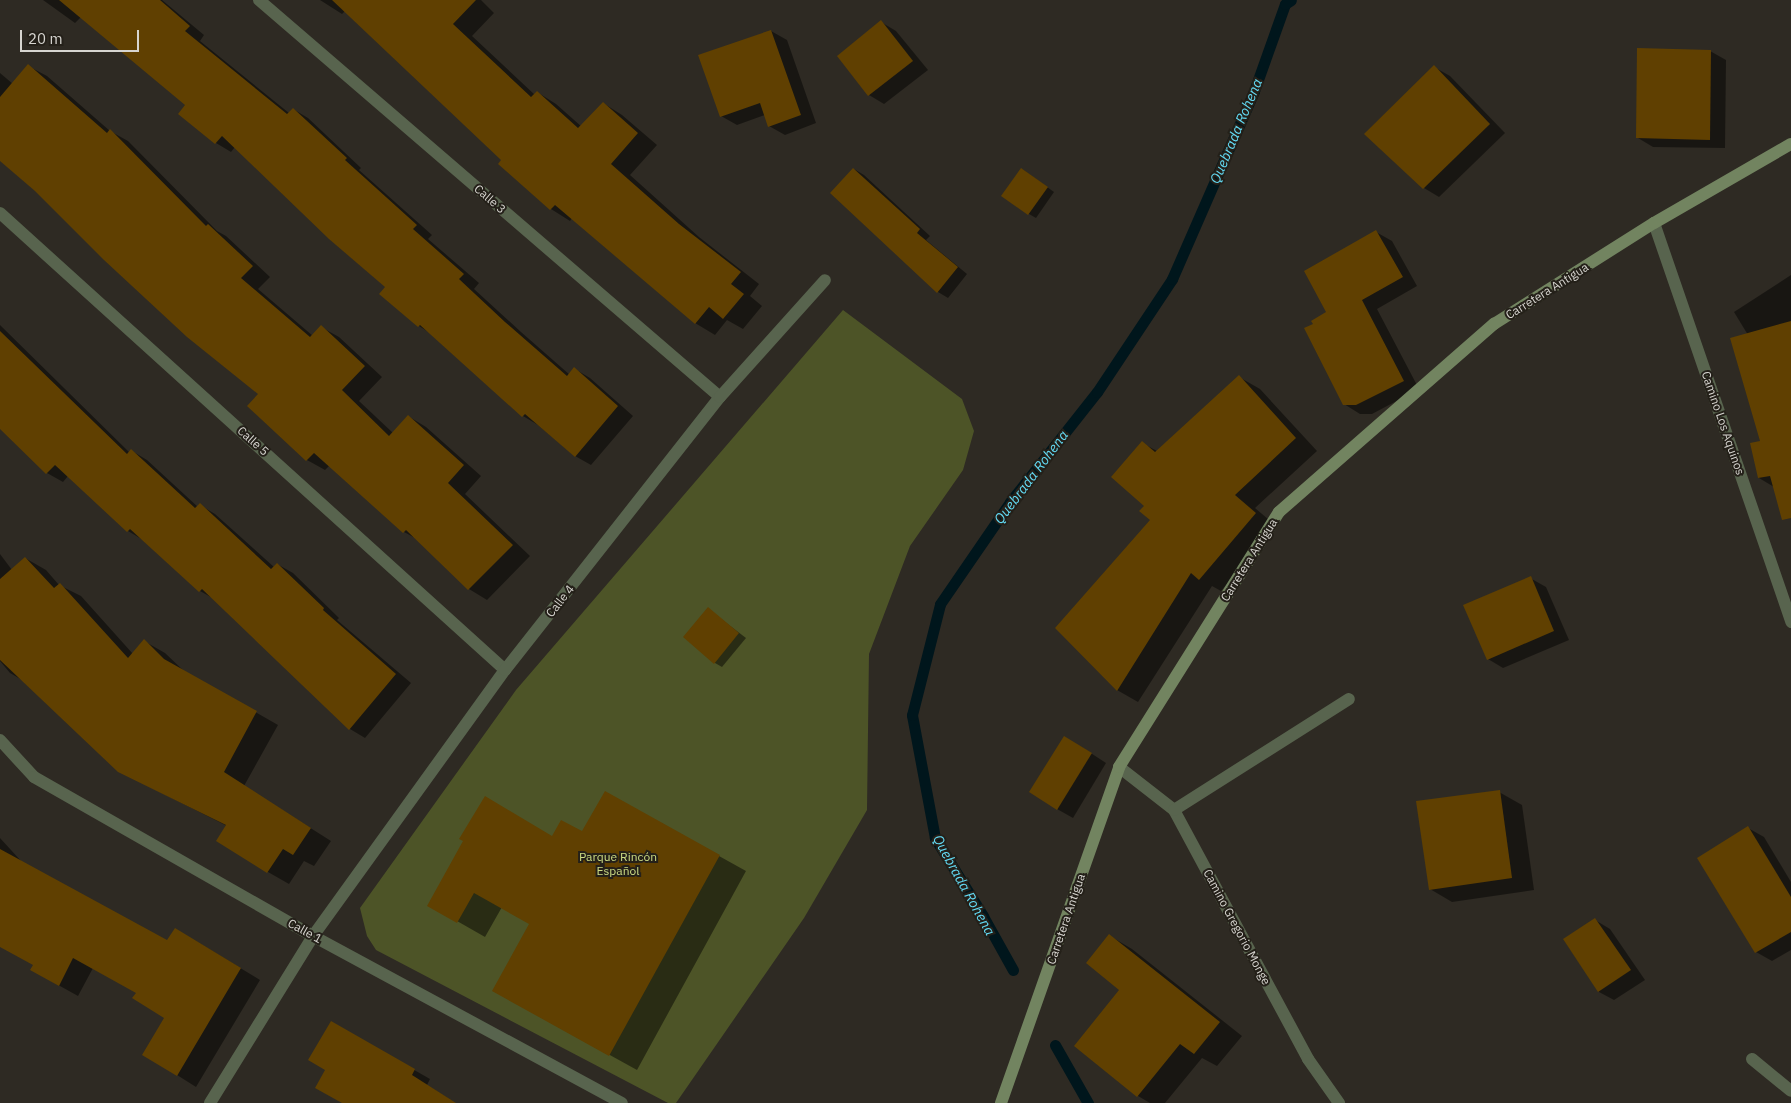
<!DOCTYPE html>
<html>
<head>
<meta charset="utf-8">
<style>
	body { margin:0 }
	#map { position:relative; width:1791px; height:1103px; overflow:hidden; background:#2e2a23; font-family:"IBM Plex Sans",sans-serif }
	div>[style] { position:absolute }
	.green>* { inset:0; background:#4d5427 }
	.shadow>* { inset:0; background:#0007 }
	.stream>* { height:11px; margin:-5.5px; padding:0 5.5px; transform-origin:5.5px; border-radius:5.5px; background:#00161c }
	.building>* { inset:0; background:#604001 }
	.street>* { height:12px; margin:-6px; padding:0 6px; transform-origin:6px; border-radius:6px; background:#58644e }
	.secondary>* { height:12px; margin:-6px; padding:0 6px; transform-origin:6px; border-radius:6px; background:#728460 }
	span { translate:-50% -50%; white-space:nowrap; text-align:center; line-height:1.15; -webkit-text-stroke:4px #242019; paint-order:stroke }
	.street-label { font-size:12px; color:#d7d5d0 }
	.park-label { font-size:12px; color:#cddd85 }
	.water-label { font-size:14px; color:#63dbf5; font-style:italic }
	.scale { position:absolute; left:20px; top:30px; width:119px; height:22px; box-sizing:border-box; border:2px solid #d7d5d0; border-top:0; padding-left:6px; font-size:15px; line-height:18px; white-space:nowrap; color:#d7d5d0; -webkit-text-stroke:4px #242019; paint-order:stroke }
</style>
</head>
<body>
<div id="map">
	<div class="green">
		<i style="clip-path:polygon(843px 310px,962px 399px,974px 431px,963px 470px,910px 546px,869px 654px,867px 810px,804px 918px,676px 1103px,668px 1103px,376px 950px,367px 936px,360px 908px,516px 690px)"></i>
	</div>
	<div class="shadow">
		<i style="clip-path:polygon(43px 0,162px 0,204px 35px,200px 41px,289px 113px,293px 109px,308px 118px,361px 168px,359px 170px,432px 235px,428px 239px,479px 283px,474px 289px,521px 332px,570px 375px,575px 369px,590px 378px,633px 416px,591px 465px,575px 456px,538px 425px,523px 416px,430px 333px,419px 326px,387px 287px,235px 147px,231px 152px,216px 143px,180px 114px,187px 105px,81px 17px,75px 23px)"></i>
		<i style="clip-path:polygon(320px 0,481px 0,494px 13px,472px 36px,535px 95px,537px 92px,556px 104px,582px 127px,603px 103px,622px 115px,657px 145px,630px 175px,699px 237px,759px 284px,750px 296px,762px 306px,743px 329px,727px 320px,715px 335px,695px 323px,572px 218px,570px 221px,551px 209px,500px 164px,503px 160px,345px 11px,342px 14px)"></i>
		<i style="clip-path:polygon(881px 22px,896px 31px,928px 70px,884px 104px,869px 95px)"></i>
		<i style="clip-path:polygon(771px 31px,787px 40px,816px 123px,785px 135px,769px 126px,765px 115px,737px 125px,721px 116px)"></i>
		<i style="clip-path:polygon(1710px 51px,1726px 60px,1725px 148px,1653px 147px,1638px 138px)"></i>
		<i style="clip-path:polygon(28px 66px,47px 76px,110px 131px,128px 141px,217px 231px,226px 236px,270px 277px,258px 289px,313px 336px,321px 327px,339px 337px,382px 377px,359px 401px,393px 433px,408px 416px,426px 427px,481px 476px,465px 494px,530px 556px,487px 600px,469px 589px,417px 539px,404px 532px,330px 465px,325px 470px,307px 460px,259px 394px,0 158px,0 73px,13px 84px)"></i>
		<i style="clip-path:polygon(1434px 67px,1450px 76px,1505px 133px,1439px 197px,1424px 188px)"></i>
		<i style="clip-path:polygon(854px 169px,864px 175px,930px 236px,926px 240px,967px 274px,948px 298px,938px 292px)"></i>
		<i style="clip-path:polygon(1022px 169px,1054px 192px,1036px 218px,1029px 214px)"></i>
		<i style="clip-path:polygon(1376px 232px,1392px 241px,1417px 286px,1377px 309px,1419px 389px,1372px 414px,1360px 414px,1344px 404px,1314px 325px,1328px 312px)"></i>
		<i style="clip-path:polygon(1791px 275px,1791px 327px,1748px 335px,1734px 312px)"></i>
		<i style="clip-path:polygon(0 325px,130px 453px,132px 451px,147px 460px,198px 507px,200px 505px,215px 514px,274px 567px,277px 564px,293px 573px,339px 618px,337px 620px,411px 683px,365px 738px,350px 729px,216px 600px,200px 591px,143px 540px,128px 531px,68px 476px,63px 482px,47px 473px,0 428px)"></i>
		<i style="clip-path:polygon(1791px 356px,1791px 483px,1774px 487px,1759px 478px,1761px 442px)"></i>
		<i style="clip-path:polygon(1239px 377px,1260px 389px,1317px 451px,1255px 508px,1276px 526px,1221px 591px,1212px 586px,1138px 702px,1117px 690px,1152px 520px,1146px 506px,1142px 443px,1157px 451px)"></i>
		<i style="clip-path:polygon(0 554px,12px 570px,25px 558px,46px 570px,59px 585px,81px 596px,133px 654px,144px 641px,165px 653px,185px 672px,278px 725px,244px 786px,331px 841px,314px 866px,304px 861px,289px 884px,268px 872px,218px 841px,227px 826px,119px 771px,22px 680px,10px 673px,0 661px)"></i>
		<i style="clip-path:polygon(1530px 578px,1546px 587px,1569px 640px,1503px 668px,1488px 659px)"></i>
		<i style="clip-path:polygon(708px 609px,746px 638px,722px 667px,715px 663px)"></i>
		<i style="clip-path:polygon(1080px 746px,1106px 763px,1073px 818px,1057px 809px)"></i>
		<i style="clip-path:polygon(1499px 792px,1522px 805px,1534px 890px,1452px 902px,1430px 889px)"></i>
		<i style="clip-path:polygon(1748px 828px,1764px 837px,1791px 882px,1791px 950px,1772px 961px,1756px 952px,1699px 858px)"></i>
		<i style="clip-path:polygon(583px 833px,719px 856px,746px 871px,637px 1070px,521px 1006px,531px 924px,502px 907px,485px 937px,429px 905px)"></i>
		<i style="clip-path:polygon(0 838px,22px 862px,168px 942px,194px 940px,260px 980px,196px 1087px,177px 1075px,166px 1017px,137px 992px,93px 968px,78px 996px,51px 981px,35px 965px,0 946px)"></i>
		<i style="clip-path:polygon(1595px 920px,1610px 929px,1645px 980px,1614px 1000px,1599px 992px,1564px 940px)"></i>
		<i style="clip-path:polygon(1110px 936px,1132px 949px,1242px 1036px,1217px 1066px,1202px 1058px,1165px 1103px,1150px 1103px,1138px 1096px)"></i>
		<i style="clip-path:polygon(332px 1023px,430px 1079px,427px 1085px,455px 1103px,344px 1103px,327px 1070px)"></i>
	</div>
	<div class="stream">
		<i style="left:1013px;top:970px;width:62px;rotate:-119.1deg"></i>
		<i style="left:983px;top:916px;width:92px;rotate:-121.6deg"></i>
		<i style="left:935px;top:838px;width:125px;rotate:-100.6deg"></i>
		<i style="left:912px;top:715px;width:114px;rotate:-75.8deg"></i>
		<i style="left:940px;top:604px;width:124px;rotate:-55.5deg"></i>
		<i style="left:1010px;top:502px;width:140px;rotate:-51.7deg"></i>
		<i style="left:1097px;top:392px;width:136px;rotate:-56.4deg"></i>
		<i style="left:1172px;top:279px;width:205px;rotate:-66.4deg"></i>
		<i style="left:1254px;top:91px;width:92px;rotate:-70.4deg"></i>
		<i style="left:1285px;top:4px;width:7px;rotate:-34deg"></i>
		<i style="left:1055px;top:1045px;width:67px;rotate:60.4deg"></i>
	</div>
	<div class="building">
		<i style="clip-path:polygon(59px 0,160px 0,190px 26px,185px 31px,287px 114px,293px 108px,347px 158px,345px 160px,417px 225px,413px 229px,464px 274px,459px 279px,505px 322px,567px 376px,574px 367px,618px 406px,575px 457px,525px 414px,522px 417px,420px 325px,418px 327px,379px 294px,385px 287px,329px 239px,222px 136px,215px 144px,178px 114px,185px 105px)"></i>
		<i style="clip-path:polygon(332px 0,476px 0,453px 24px,531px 97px,537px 91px,578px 128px,603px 102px,638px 133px,611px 164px,679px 224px,741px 272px,731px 284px,744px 294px,723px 319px,709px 307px,695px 324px,555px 205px,550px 210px,498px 164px,501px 160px)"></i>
		<i style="clip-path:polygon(881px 20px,913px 61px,868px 96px,837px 56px)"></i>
		<i style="clip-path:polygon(771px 30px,801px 115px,768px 127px,760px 103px,720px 117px,698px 55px)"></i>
		<i style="clip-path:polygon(1637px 48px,1711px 50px,1710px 140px,1636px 138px)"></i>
		<i style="clip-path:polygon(28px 64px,107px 133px,110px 129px,206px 226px,208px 224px,253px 266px,241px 278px,310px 337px,321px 325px,365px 366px,342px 390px,389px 436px,408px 415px,464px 465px,448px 483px,513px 545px,468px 590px,406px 530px,403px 533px,314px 453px,306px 461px,247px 406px,258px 394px,187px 337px,104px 260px,35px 191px,0 161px,0 97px)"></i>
		<i style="clip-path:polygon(1434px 65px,1490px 124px,1423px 189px,1364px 134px)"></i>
		<i style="clip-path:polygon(853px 168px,920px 229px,917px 233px,958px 267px,937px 293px,830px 193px)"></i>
		<i style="clip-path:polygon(1021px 168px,1048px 187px,1028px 215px,1001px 196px)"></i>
		<i style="clip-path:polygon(1376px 230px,1403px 277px,1362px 300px,1404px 381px,1356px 405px,1343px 405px,1304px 328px,1313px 324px,1311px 321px,1326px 312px,1304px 271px)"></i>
		<i style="clip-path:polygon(1791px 321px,1791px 518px,1782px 520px,1770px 476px,1758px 478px,1750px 443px,1760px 441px,1730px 338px)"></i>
		<i style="clip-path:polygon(0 331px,127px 454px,131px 449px,195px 508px,200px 503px,271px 569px,277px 563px,324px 608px,323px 610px,396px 674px,349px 730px,202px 589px,199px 592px,130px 529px,127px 532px,55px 465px,46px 474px,0 429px)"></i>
		<i style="clip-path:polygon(1239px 375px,1296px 438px,1235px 495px,1256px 513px,1199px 580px,1191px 573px,1117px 691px,1055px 628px,1150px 520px,1139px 511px,1144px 506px,1111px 477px,1142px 441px,1155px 452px)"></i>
		<i style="clip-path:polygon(25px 557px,54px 588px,60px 583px,128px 658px,144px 639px,164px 659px,257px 711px,224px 772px,311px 828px,293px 855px,283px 849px,267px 873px,216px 841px,226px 825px,118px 772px,0 660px,0 579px)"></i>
		<i style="clip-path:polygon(1531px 576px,1554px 631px,1487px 660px,1463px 605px)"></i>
		<i style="clip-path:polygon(708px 607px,739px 633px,714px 664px,683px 637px)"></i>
		<i style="clip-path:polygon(1064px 736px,1092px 753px,1057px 810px,1029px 792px)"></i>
		<i style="clip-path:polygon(1500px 790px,1512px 878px,1429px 890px,1416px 801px)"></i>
		<i style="clip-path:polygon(605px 791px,720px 855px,609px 1056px,492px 991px,529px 924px,474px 893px,457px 923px,427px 906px,463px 841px,459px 839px,485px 796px,552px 836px,561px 820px,582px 831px)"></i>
		<i style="clip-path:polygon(1748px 826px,1791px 897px,1791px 932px,1755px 953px,1697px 858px)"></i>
		<i style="clip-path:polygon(0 849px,167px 940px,175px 928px,241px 968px,177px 1076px,142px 1055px,164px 1018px,132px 998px,136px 993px,73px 958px,59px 986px,30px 970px,33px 965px,0 947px)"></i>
		<i style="clip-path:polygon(1595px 918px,1631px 970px,1598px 992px,1563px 939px)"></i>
		<i style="clip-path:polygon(1109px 934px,1220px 1022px,1194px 1054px,1180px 1044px,1137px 1097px,1074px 1046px,1119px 990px,1086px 963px)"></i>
		<i style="clip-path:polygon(331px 1021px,415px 1069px,412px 1075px,456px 1103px,342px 1103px,315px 1088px,325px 1070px,308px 1060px)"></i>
	</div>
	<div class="street">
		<i style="left:259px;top:0;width:608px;rotate:40.73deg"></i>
		<i style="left:0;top:213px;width:681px;rotate:42.14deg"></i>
		<i style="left:1654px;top:223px;width:422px;rotate:71deg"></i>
		<i style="left:0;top:740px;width:50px;rotate:47.4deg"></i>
		<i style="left:34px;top:777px;width:321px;rotate:29.7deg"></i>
		<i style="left:313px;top:936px;width:351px;rotate:28.4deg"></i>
		<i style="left:1119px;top:767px;width:70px;rotate:38deg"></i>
		<i style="left:1174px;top:810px;width:283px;rotate:61.7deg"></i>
		<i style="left:1308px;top:1059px;width:54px;rotate:54.8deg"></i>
		<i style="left:1174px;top:810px;width:207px;rotate:-32.4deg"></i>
		<i style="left:1752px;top:1059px;width:50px;rotate:39.4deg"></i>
		<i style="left:210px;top:1103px;width:196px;rotate:-58.3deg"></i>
		<i style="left:313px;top:936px;width:328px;rotate:-54.2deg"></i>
		<i style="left:505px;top:670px;width:347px;rotate:-51.8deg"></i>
		<i style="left:720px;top:397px;width:157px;rotate:-48.1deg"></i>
	</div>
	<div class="secondary">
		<i style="left:1001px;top:1103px;width:356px;rotate:-70.6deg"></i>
		<i style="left:1119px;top:767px;width:301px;rotate:-57.9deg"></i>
		<i style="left:1279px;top:512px;width:286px;rotate:-41.2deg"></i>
		<i style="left:1494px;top:324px;width:189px;rotate:-32.3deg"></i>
		<i style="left:1654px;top:223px;width:158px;rotate:-30deg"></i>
	</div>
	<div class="street-label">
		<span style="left:490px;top:199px;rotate:41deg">Calle 3</span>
		<span style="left:1547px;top:291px;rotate:-32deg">Carretera Antigua</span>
		<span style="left:1723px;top:423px;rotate:71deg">Camino Los Aquinos</span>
		<span style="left:253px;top:441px;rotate:42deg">Calle 5</span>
		<span style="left:1249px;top:560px;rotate:-58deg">Carretera Antigua</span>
		<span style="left:560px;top:601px;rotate:-52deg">Calle 4</span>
		<span style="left:1066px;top:919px;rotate:-71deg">Carretera Antigua</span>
		<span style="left:1237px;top:927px;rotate:62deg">Camino Gregorio Monge</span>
		<span style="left:305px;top:931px;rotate:29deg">Calle 1</span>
	</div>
	<div class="park-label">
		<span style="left:618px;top:864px">Parque Rincón<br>Español</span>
	</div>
	<div class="water-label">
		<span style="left:1236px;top:131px;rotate:-67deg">Quebrada Rohena</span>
		<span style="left:1031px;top:477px;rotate:-53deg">Quebrada Rohena</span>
		<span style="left:964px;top:885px;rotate:61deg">Quebrada Rohena</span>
	</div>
	<div class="scale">20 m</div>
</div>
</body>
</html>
